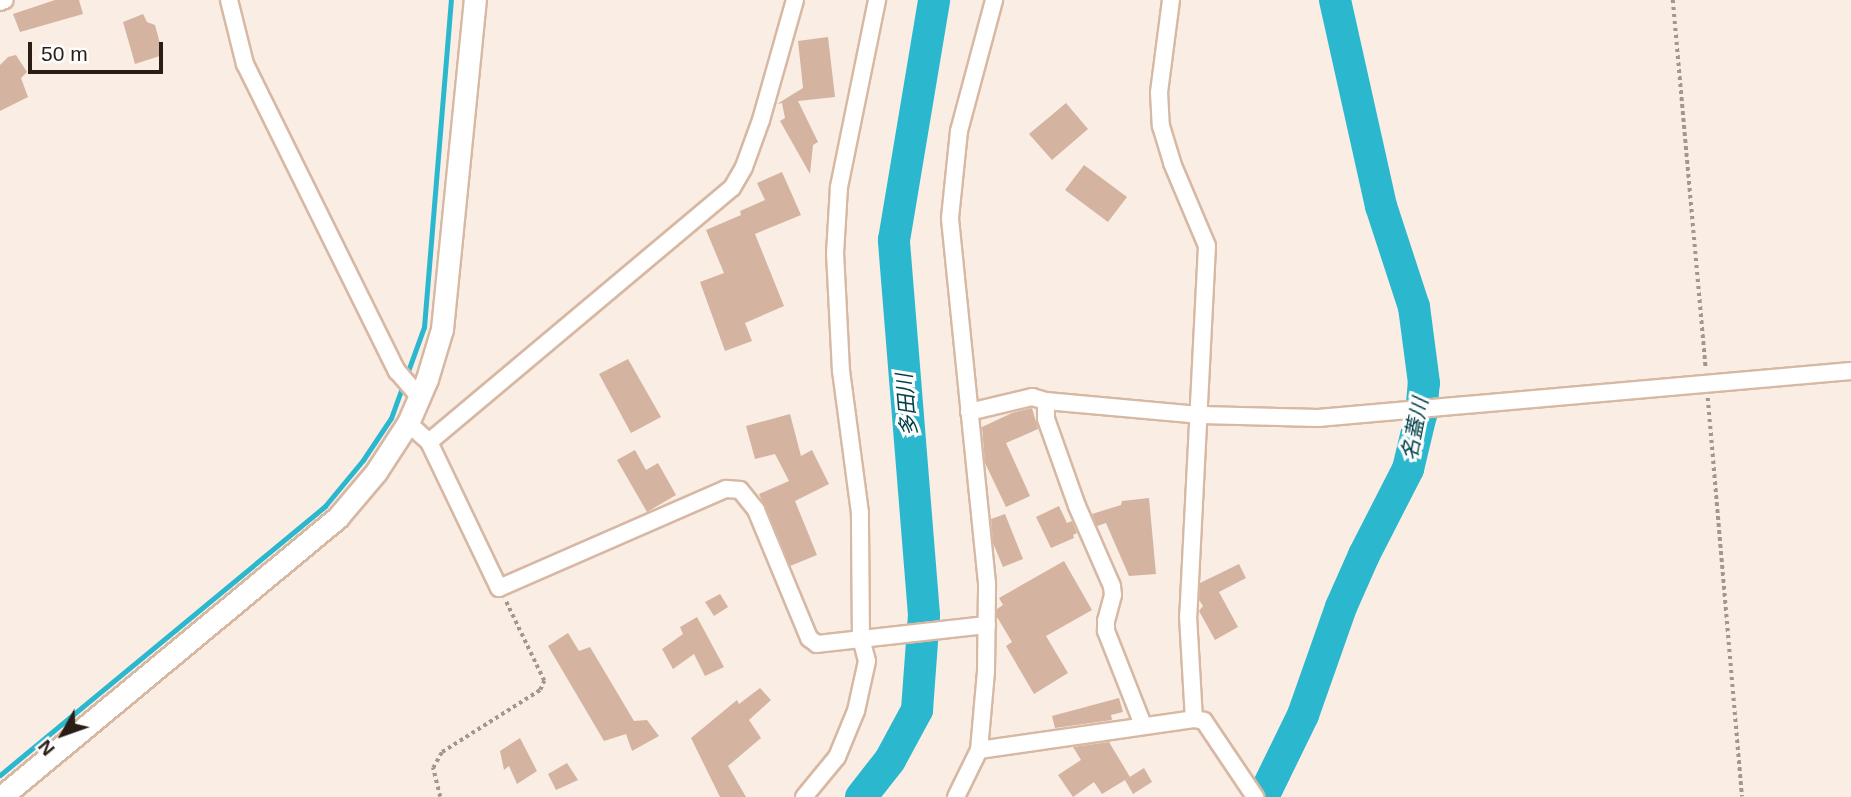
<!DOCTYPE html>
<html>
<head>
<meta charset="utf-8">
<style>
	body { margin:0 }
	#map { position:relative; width:1851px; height:797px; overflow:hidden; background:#faede4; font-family:Helvetica,"Noto Sans JP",sans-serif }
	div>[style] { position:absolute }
	.stream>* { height:5px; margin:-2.5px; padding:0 2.5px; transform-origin:2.5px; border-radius:2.5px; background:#2bb7cd }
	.river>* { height:32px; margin:-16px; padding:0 16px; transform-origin:16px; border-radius:16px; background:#2bb7cd }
	.building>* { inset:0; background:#d4b3a1 }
	.path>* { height:3.5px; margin-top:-1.75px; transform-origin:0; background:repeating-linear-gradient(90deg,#a2968d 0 3.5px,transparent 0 7px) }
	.roads { filter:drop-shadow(2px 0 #d7b8a3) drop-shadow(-2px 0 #d7b8a3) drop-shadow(0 2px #d7b8a3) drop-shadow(0 -2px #d7b8a3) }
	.minor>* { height:16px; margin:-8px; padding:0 8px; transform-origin:8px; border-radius:8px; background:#fff }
	.tertiary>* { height:21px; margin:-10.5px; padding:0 10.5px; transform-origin:10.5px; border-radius:10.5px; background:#fff }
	span { translate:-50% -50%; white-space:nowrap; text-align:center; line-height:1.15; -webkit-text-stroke:6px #fdfdfd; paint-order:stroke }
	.water-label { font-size:21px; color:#014049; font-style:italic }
	.north { position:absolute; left:28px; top:699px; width:70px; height:70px; -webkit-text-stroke:5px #fdfdfd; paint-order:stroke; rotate:230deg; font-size:19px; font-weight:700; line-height:28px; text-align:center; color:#291d15 }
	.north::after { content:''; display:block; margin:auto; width:24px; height:32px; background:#291d15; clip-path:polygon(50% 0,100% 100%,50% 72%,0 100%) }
	.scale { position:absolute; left:28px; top:42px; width:135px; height:32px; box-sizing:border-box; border:4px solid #291d15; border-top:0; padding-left:9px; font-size:21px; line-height:24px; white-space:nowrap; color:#291d15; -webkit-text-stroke:5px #fdfdfd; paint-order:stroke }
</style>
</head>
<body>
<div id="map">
	<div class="stream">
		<i style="left:0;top:775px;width:422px;rotate:-39.6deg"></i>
		<i style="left:325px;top:506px;width:60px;rotate:-50.4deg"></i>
		<i style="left:363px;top:460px;width:50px;rotate:-56.3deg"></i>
		<i style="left:391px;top:418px;width:97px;rotate:-70.1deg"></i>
		<i style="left:424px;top:327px;width:328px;rotate:-85.3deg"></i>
	</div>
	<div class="river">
		<i style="left:861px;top:797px;width:47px;rotate:-51.9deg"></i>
		<i style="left:890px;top:760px;width:57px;rotate:-61.6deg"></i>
		<i style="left:917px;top:710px;width:95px;rotate:-85.8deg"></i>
		<i style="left:924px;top:615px;width:376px;rotate:-94.6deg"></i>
		<i style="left:894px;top:240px;width:243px;rotate:-80.5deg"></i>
		<i style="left:1263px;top:797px;width:91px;rotate:-64deg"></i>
		<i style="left:1303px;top:715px;width:114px;rotate:-70.6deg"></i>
		<i style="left:1341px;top:607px;width:57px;rotate:-66.1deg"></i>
		<i style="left:1364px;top:555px;width:97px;rotate:-62.9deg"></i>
		<i style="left:1408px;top:469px;width:56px;rotate:-76.5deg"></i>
		<i style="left:1421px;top:415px;width:32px;rotate:-85deg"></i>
		<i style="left:1424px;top:383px;width:77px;rotate:-97.5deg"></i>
		<i style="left:1414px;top:307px;width:106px;rotate:-108.1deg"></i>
		<i style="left:1381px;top:206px;width:211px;rotate:-102.6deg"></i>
	</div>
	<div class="building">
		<i style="clip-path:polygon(55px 0,79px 0,83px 14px,20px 32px,13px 14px)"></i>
		<i style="clip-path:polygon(143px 14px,147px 22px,155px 25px,163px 55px,135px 64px,123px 22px)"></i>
		<i style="clip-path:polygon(828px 37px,835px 97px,798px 101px,818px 142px,813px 145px,810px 174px,780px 121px,785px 118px,782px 103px,777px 104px,803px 88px,798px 41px)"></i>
		<i style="clip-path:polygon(16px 55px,27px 72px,21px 78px,28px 97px,0 111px,0 65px,8px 57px)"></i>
		<i style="clip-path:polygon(1066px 103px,1088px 129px,1052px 160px,1029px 134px)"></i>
		<i style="clip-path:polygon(1084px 165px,1127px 197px,1108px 222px,1065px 190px)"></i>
		<i style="clip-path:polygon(782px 172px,801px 215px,755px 234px,784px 306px,745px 323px,752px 341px,725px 351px,700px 282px,724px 273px,706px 230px,741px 215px,740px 211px,765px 200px,757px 183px)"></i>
		<i style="clip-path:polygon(628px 359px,661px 417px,631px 433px,599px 374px)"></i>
		<i style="clip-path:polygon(1032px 408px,1038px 429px,1006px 443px,1030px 496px,1006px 507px,985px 463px,982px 427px,1012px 413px)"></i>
		<i style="clip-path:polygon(790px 414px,801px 456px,812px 450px,829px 484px,795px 501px,817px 555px,790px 566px,759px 494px,789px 481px,775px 454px,755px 459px,746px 426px)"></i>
		<i style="clip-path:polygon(635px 450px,646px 470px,658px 463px,676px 495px,647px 512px,617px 460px)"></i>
		<i style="clip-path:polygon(1149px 498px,1156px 574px,1129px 576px,1106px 523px,1097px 526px,1092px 514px,1121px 505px,1122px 501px)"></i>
		<i style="clip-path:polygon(1059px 506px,1067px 523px,1072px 521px,1077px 533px,1073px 535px,1074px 538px,1051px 548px,1036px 517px)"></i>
		<i style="clip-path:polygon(1005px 514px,1023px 559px,1003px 567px,993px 543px,991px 519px)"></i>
		<i style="clip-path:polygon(1064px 561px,1092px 610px,1046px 636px,1068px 673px,1034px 694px,1006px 646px,1012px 642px,997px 617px,997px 609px,1003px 605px,999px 598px)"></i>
		<i style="clip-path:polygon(1239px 564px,1246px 578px,1219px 592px,1238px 627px,1215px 640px,1199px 611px,1203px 606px,1199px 600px,1200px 583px)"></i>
		<i style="clip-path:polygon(720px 594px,728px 607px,714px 616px,705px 602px)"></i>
		<i style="clip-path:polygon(697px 617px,724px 667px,705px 676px,694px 654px,673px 669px,662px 649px,683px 634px,680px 627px)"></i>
		<i style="clip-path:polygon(568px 633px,579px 651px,590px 647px,634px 721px,647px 720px,659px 736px,632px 751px,626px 734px,604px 741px,548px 646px)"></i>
		<i style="clip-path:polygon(760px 688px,771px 700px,749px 720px,761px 738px,728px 766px,746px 797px,720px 797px,691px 738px,737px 700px,739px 704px)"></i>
		<i style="clip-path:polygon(1119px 698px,1123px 712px,1111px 715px,1112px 720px,1055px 728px,1052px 716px)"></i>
		<i style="clip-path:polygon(520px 738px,537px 771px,517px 784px,509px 766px,504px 770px,500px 751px)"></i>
		<i style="clip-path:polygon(1109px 742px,1130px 777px,1102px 794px,1094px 782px,1073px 797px,1058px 775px,1081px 760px,1073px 747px)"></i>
		<i style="clip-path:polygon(567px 763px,578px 780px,556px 790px,548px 774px)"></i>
		<i style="clip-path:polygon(1144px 768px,1152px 782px,1133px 794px,1125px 780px)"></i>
	</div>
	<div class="path">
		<i style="left:1673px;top:0;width:370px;rotate:84.9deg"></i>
		<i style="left:1708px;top:398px;width:400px;rotate:85.1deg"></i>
		<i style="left:440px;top:797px;width:30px;rotate:-104deg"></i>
		<i style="left:433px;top:768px;width:18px;rotate:-61deg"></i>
		<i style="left:442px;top:752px;width:116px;rotate:-32.3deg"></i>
		<i style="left:540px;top:690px;width:10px;rotate:-66deg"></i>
		<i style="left:544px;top:681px;width:88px;rotate:-115.7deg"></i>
	</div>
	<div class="roads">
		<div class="minor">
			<i style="left:229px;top:0;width:66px;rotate:76deg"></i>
			<i style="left:245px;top:64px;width:343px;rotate:63.7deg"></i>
			<i style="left:397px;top:371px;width:33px;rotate:49deg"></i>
			<i style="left:1171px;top:0;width:93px;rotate:97.4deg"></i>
			<i style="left:1159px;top:92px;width:34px;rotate:87deg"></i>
			<i style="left:1161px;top:126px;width:39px;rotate:73deg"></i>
			<i style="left:1172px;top:163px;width:90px;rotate:67.1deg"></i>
			<i style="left:1207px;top:246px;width:370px;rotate:92.9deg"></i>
			<i style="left:1188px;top:616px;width:103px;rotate:86.7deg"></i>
			<i style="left:0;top:2px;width:5px;rotate:-22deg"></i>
			<i style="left:1046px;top:401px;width:18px;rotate:90deg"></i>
			<i style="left:1046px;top:419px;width:92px;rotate:70.4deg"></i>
			<i style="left:1077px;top:506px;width:87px;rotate:66.4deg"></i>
			<i style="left:1112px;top:586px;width:9px;rotate:84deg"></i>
			<i style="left:1113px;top:595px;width:27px;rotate:105deg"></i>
			<i style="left:1106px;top:621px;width:10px;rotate:90deg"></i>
			<i style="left:1106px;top:631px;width:101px;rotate:68.5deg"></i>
			<i style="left:969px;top:412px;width:65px;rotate:-13.4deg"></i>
			<i style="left:1032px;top:397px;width:15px;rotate:16deg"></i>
			<i style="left:1046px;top:401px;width:156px;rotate:5.2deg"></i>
			<i style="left:1201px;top:415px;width:117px;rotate:1.5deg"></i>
			<i style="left:1318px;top:418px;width:535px;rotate:-5.04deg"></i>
			<i style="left:408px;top:423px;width:28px;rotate:42deg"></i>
			<i style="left:429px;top:442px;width:395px;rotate:-40deg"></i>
			<i style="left:732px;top:188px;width:24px;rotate:-60deg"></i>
			<i style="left:744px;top:167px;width:50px;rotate:-70.1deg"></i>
			<i style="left:761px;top:120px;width:125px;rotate:-74.2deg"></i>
			<i style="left:429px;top:442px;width:162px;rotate:64.4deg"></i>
			<i style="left:499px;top:588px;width:248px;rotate:-23.6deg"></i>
			<i style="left:726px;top:489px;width:14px;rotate:4deg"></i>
			<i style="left:740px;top:490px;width:26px;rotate:51deg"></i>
			<i style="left:756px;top:510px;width:139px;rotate:67.5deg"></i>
			<i style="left:809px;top:638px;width:10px;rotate:37deg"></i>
			<i style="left:817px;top:644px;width:171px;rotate:-6.4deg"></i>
			<i style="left:979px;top:750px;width:217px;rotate:-8.2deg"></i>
			<i style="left:1194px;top:719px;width:10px;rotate:11deg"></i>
			<i style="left:1204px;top:721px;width:92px;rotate:56.1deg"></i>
			<i style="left:804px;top:797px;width:52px;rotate:-50.5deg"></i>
			<i style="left:837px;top:757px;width:50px;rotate:-67.6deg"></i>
			<i style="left:856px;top:711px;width:51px;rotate:-77.6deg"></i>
			<i style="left:867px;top:661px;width:23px;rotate:-105deg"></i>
			<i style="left:861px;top:639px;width:126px;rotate:-90.5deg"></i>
			<i style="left:860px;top:513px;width:143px;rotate:-97.6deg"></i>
			<i style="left:841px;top:371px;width:117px;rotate:-92.9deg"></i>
			<i style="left:835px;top:254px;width:67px;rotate:-86.6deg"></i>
			<i style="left:839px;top:187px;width:191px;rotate:-78.5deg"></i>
			<i style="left:956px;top:797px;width:52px;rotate:-63.9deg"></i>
			<i style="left:979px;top:750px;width:79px;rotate:-84.9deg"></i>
			<i style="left:986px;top:671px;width:88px;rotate:-89.3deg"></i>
			<i style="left:987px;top:583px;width:367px;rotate:-95.8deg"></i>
			<i style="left:950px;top:218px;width:87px;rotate:-84.1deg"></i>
			<i style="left:959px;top:131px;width:136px;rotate:-75deg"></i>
		</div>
		<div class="tertiary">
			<i style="left:1px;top:797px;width:438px;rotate:-39.7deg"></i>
			<i style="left:338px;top:517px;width:59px;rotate:-49.8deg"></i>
			<i style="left:376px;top:472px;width:59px;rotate:-56.9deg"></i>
			<i style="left:408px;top:423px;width:48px;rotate:-66.6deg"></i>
			<i style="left:427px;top:379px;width:52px;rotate:-73.3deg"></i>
			<i style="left:442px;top:329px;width:331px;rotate:-84.3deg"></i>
		</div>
	</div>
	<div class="water-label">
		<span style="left:907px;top:405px;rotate:-95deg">多田川</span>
		<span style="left:1415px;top:429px;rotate:-79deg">名蓋川</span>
	</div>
	<div class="north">N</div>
	<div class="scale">50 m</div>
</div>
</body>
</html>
